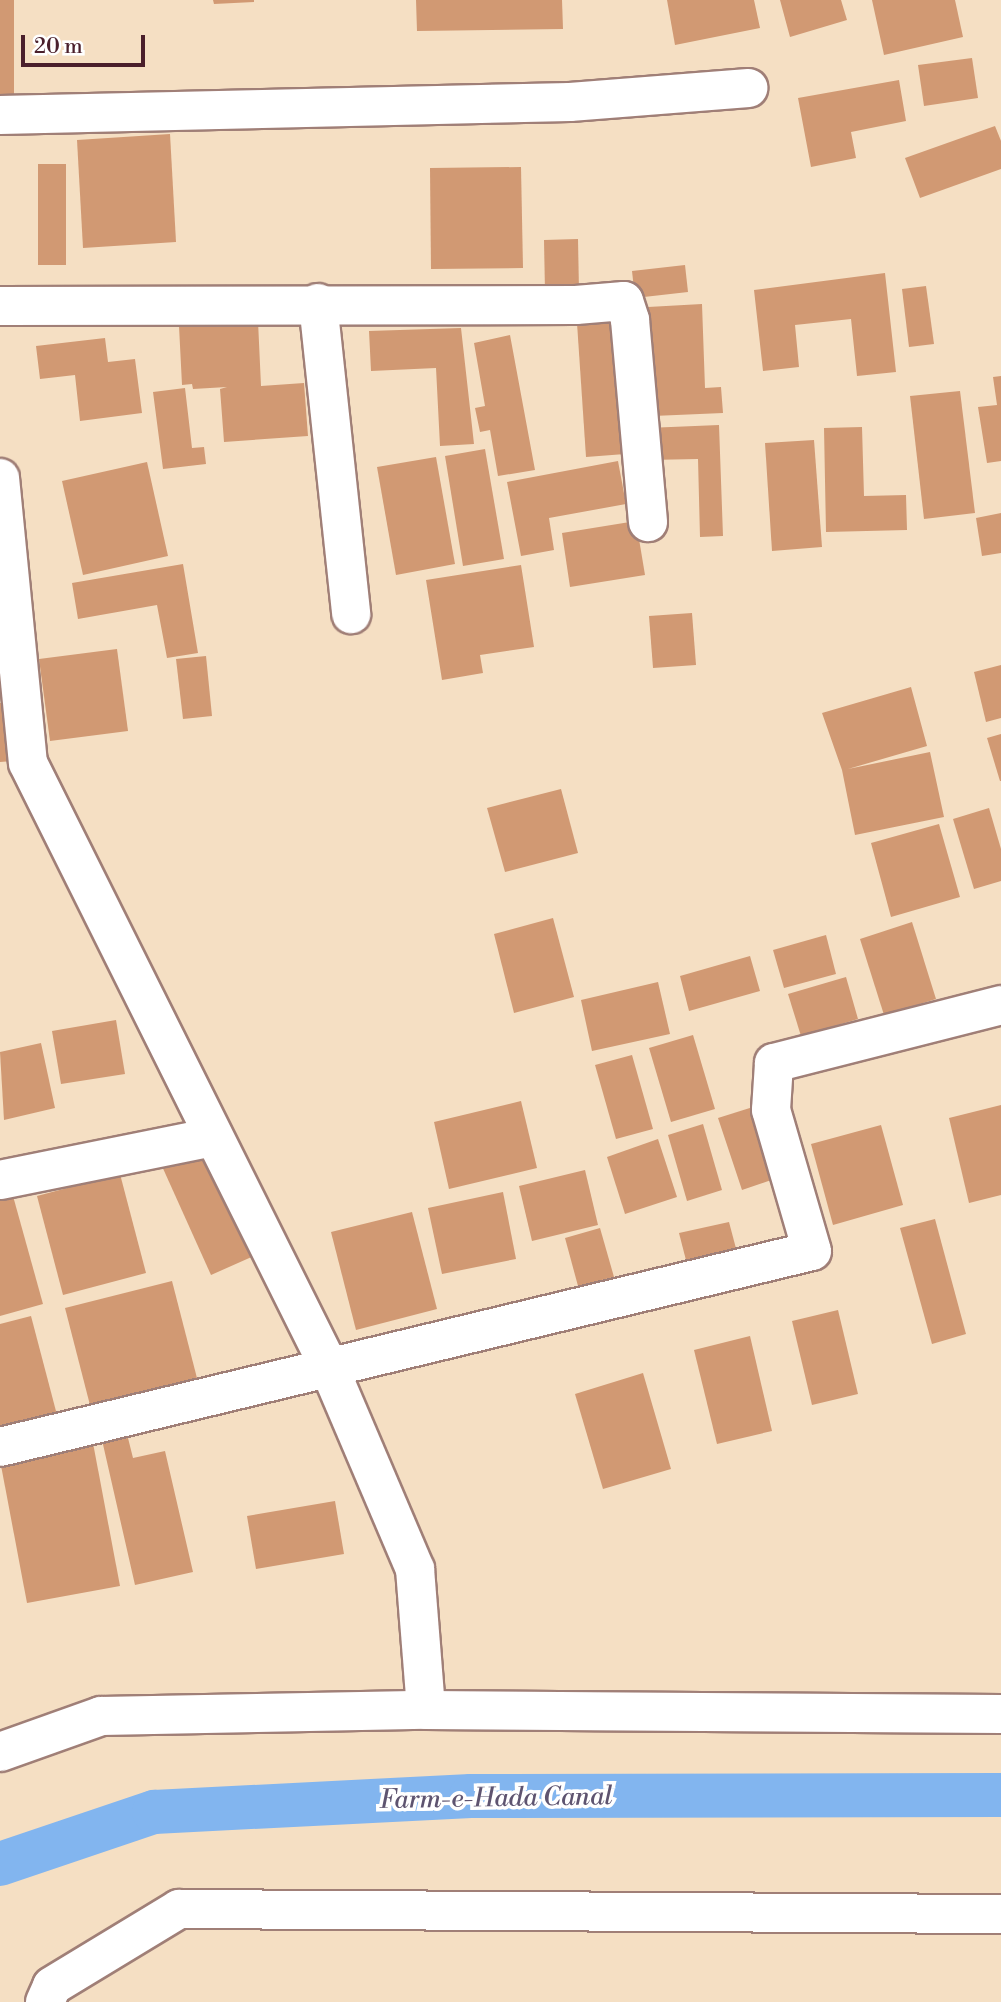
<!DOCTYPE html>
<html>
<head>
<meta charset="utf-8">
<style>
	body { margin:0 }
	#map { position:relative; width:1001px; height:2002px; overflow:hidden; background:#f5dfc3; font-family:"Libre Bodoni",serif }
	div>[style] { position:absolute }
	.canal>* { height:44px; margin:-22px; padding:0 22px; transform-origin:22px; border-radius:22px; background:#82b5ef }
	.building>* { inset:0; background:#d19973 }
	.roads { filter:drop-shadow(2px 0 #a07f77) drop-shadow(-2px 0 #a07f77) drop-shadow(0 2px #a07f77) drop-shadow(0 -2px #a07f77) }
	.street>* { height:38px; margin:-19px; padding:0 19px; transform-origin:19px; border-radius:19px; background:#fff }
	.secondary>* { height:38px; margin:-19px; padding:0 19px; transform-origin:19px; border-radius:19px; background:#fff }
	span { translate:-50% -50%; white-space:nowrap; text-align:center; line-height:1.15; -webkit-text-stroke:7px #fff; paint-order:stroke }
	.water-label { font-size:26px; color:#5e5470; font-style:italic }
	.scale { position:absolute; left:21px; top:35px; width:124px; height:32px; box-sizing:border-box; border:4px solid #4a1f2b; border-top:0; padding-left:9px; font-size:21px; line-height:24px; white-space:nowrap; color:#4a1f2b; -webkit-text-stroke:5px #fff; paint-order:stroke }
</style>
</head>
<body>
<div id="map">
	<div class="canal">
		<i style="left:0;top:1864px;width:163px;rotate:-18.7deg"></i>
		<i style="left:154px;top:1812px;width:317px;rotate:-2.9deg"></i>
		<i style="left:471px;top:1796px;width:530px;rotate:-0.11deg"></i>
	</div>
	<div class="building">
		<i style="clip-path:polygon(0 0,14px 0,14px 95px,0 95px)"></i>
		<i style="clip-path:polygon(213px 0,254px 0,254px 2px,214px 4px)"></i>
		<i style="clip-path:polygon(416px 0,562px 0,563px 29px,417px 31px)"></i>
		<i style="clip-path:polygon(667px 0,754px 0,760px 28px,675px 45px)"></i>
		<i style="clip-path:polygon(780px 0,841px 0,847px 20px,790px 37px)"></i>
		<i style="clip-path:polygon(872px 0,955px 0,963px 37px,884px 55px)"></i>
		<i style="clip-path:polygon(972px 58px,978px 98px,924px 106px,918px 65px)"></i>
		<i style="clip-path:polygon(899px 80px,906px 121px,851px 132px,856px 158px,811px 167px,798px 98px)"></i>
		<i style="clip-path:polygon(995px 126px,1001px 141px,1001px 169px,920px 198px,905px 158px)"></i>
		<i style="clip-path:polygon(170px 134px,176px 242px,83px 248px,77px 140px)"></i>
		<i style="clip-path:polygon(38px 164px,66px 164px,66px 265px,38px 265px)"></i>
		<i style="clip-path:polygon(521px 167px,523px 268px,431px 269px,430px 168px)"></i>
		<i style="clip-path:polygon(578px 239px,579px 291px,545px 292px,544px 240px)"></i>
		<i style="clip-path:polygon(685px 265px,688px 292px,635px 298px,632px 271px)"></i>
		<i style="clip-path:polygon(885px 273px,896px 372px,857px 376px,851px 319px,795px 325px,799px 367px,763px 371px,754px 290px)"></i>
		<i style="clip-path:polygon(926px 286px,934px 344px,909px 347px,902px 289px)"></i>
		<i style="clip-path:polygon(702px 304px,705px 388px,721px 387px,723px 413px,653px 416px,648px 307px)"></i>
		<i style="clip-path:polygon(616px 320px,625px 454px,586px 457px,577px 323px)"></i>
		<i style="clip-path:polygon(258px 321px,261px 386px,304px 383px,308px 436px,224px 442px,220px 389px,227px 387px,193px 389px,192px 384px,182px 385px,179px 326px)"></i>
		<i style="clip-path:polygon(461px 328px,474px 444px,440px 446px,436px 368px,371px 371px,369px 331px)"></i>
		<i style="clip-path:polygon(510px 335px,535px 470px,498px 476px,490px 430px,480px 432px,475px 408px,485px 406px,474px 343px)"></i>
		<i style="clip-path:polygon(105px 338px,108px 362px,135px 359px,142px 413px,80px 421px,75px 375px,40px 379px,36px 346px)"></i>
		<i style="clip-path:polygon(1001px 376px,1001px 461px,987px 463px,978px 407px,997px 405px,993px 377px)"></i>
		<i style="clip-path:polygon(185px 388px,192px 448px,204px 447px,206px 464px,163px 469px,153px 392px)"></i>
		<i style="clip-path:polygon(960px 391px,975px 513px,924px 519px,910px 396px)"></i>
		<i style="clip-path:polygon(719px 425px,723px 536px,700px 537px,698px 459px,648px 460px,647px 428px)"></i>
		<i style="clip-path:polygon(862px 427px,864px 496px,906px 495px,907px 530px,826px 532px,824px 428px)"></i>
		<i style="clip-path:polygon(814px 440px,822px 547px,772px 551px,765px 443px)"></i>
		<i style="clip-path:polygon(485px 449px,504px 559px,463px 566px,445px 456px)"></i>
		<i style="clip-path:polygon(436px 457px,455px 564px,396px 575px,377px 467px)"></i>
		<i style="clip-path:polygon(618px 461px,626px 504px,549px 518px,554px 550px,521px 556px,507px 482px)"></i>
		<i style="clip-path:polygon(147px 462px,168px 556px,83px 575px,62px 481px)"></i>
		<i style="clip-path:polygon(1001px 513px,1001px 553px,982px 556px,976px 518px)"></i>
		<i style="clip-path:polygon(636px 521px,645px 575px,570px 587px,562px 533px)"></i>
		<i style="clip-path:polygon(183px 564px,198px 653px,167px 658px,157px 605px,78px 619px,72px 583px)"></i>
		<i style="clip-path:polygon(521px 565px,534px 647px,480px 655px,483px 673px,442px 680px,426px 580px)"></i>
		<i style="clip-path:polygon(692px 613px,696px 665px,653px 668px,649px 616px)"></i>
		<i style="clip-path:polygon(117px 649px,128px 731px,50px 741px,39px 659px)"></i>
		<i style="clip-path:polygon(206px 656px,212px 716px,183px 719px,176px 659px)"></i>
		<i style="clip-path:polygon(1001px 665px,1001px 718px,986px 722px,974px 672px)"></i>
		<i style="clip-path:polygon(911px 687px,927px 746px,848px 769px,930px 752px,944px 817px,855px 835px,842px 770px,822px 713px)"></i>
		<i style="clip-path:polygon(7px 702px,13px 761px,0 762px,0 703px)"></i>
		<i style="clip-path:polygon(1001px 734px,1001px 781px,1000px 781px,987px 738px)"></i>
		<i style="clip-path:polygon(561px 789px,578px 853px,505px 872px,487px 808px)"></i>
		<i style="clip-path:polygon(989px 808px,1001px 849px,1001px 881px,974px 889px,953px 819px)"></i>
		<i style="clip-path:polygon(939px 824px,960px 897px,891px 917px,871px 843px)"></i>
		<i style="clip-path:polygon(553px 918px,574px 997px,514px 1013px,494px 934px)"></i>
		<i style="clip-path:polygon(912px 922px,936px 999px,884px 1015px,860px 939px)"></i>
		<i style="clip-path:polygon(826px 935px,836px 974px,784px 988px,773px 950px)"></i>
		<i style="clip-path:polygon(750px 956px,760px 991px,689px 1011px,680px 976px)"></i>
		<i style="clip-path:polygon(846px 977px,858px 1019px,801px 1036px,788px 994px)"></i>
		<i style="clip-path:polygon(658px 982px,670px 1034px,592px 1051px,581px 1000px)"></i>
		<i style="clip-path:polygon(116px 1020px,125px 1074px,61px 1084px,52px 1031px)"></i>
		<i style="clip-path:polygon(693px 1035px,715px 1109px,671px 1122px,649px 1048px)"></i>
		<i style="clip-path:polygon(41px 1043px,55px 1108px,4px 1120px,0 1052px)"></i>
		<i style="clip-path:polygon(632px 1055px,653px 1129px,616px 1139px,595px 1065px)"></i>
		<i style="clip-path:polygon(521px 1101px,537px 1168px,449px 1189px,434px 1122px)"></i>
		<i style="clip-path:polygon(1001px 1105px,1001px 1195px,969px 1203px,949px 1118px)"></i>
		<i style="clip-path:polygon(753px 1107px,777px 1178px,742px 1190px,718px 1118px)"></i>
		<i style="clip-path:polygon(703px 1124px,722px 1190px,687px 1201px,668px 1135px)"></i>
		<i style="clip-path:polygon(881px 1125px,903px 1205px,833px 1225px,811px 1144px)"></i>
		<i style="clip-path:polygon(658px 1139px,677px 1197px,625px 1214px,607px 1157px)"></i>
		<i style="clip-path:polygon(207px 1143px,256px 1255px,211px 1275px,161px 1164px)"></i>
		<i style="clip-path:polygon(585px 1170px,598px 1225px,532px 1241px,519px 1186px)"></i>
		<i style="clip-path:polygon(120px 1174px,146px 1273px,63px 1295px,37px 1196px)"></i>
		<i style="clip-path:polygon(503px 1192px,516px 1259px,442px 1274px,428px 1208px)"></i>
		<i style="clip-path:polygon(13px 1196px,43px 1304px,0 1316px,0 1200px)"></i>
		<i style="clip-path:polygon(412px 1212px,437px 1309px,356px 1330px,331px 1232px)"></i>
		<i style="clip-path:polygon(935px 1219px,966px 1334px,932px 1344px,900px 1228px)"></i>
		<i style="clip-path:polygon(729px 1222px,738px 1256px,688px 1268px,679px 1233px)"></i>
		<i style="clip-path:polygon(600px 1228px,614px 1277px,578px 1286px,565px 1238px)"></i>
		<i style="clip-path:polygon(172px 1281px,198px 1382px,91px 1409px,65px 1308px)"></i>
		<i style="clip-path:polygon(838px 1310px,858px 1394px,812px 1405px,792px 1321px)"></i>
		<i style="clip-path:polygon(31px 1316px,57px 1415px,0 1430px,0 1324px)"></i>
		<i style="clip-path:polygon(750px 1336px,772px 1431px,717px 1444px,694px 1350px)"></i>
		<i style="clip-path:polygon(643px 1373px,671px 1469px,603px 1489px,575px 1394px)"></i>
		<i style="clip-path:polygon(127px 1434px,133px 1458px,165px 1451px,193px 1572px,135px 1585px,102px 1440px)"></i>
		<i style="clip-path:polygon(93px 1443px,120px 1586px,27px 1603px,0 1460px)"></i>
		<i style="clip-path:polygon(335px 1501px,344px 1554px,256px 1569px,247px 1516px)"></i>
	</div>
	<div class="roads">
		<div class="street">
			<i style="left:0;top:115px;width:570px;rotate:-1.31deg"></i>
			<i style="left:570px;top:102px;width:179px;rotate:-4.5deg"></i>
			<i style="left:318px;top:303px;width:313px;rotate:83.9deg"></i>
			<i style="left:0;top:306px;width:576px;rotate:-0.1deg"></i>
			<i style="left:576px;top:305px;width:48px;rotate:-4.8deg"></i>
			<i style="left:624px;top:301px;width:20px;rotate:72deg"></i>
			<i style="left:630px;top:320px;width:203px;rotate:84.9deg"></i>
			<i style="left:0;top:478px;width:286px;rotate:84.4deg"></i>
			<i style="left:28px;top:763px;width:673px;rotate:63.51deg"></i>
			<i style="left:328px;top:1365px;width:222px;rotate:66.9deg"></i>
			<i style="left:415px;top:1569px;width:141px;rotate:85.5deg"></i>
			<i style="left:0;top:1180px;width:218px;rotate:-11.4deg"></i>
			<i style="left:0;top:1447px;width:835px;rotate:-13.57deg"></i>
			<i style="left:812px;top:1251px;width:147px;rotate:-106.2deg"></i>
			<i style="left:771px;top:1110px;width:47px;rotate:-86.3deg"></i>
			<i style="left:774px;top:1063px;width:234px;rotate:-14.3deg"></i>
			<i style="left:0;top:1752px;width:107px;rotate:-19.6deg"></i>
			<i style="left:101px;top:1716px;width:325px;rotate:-1.1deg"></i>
			<i style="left:426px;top:1710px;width:575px;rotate:0.4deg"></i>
		</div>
		<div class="secondary">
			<i style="left:45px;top:2002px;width:17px;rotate:-66deg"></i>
			<i style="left:52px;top:1986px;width:149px;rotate:-31.2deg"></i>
			<i style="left:179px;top:1909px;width:822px;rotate:0.35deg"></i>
		</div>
	</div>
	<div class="water-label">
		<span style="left:496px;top:1799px;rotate:-1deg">Farm-e-Hada Canal</span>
	</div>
	<div class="scale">20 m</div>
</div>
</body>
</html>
